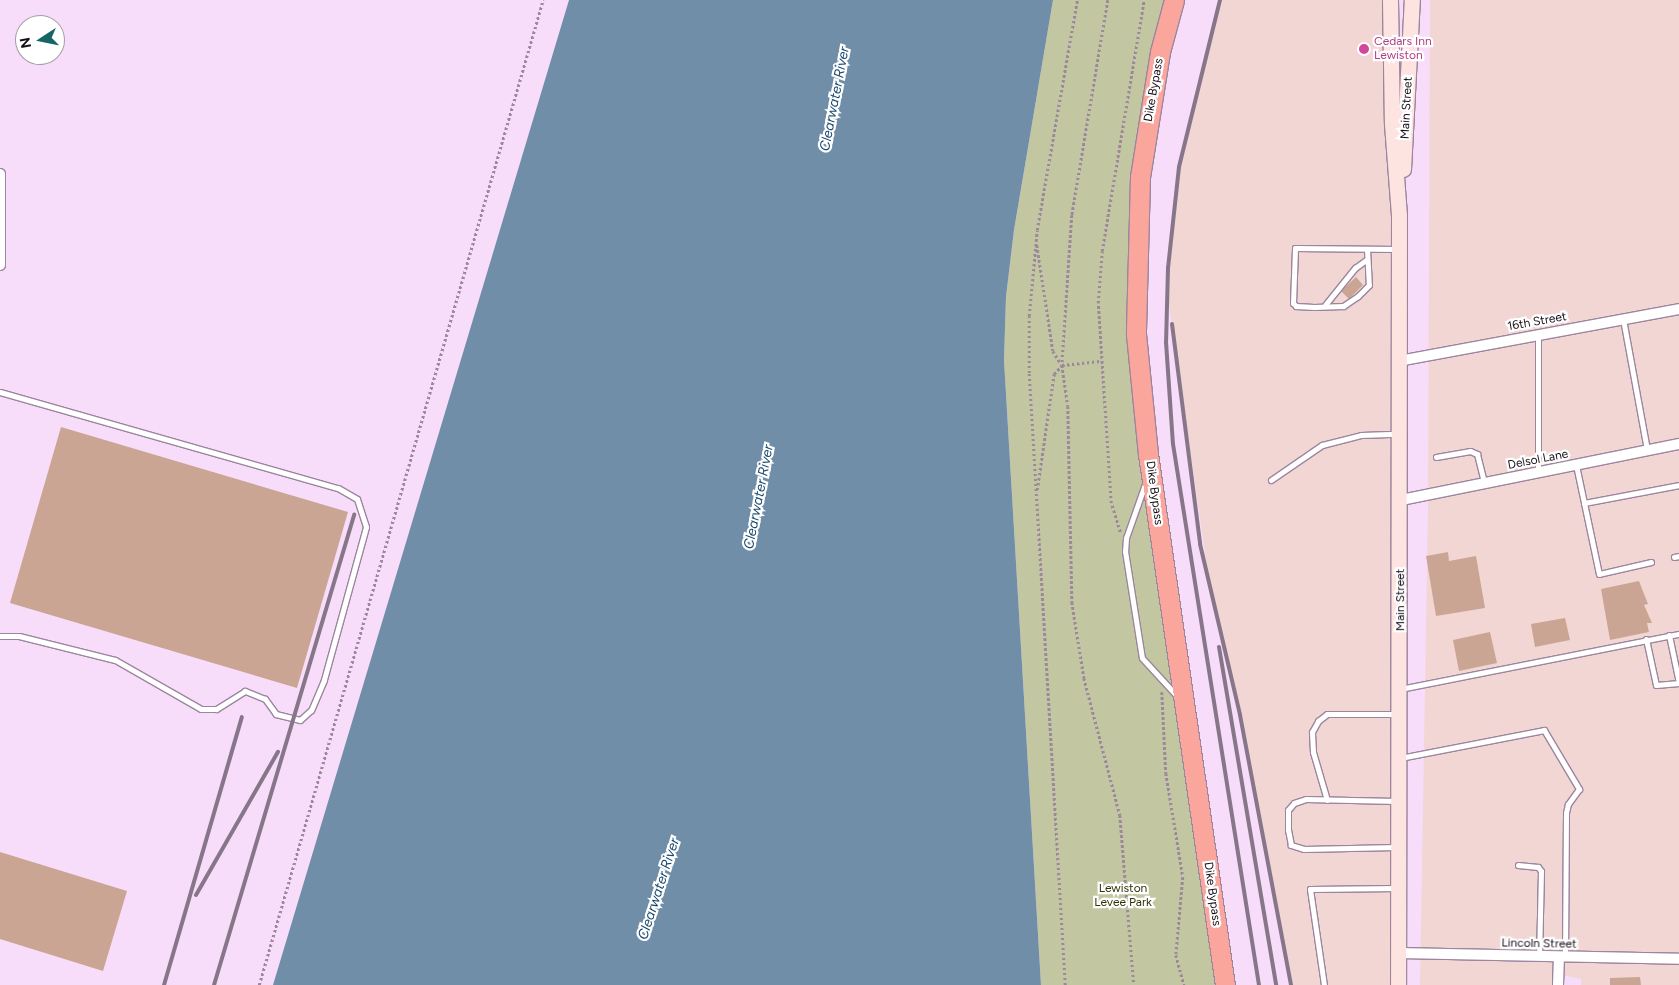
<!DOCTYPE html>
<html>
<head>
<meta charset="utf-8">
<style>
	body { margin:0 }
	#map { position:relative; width:1679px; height:985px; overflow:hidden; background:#f7ddf9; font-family:Figtree,sans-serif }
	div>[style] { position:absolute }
	.commercial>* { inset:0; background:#f1d6d4 }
	.green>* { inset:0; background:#c2c7a1 }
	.water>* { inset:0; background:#718ea8 }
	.building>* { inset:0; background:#cba594 }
	.path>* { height:2.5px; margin-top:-1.25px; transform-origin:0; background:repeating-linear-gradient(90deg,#9b889c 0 2.5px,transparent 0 5px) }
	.roads { filter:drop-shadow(1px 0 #9c859e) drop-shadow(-1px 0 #9c859e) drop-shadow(0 1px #9c859e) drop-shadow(0 -1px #9c859e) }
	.lane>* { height:5px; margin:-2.5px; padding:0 2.5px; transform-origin:2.5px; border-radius:2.5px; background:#fff }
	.street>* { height:10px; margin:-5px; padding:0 5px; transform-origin:5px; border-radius:5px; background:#fff }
	.secondary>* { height:15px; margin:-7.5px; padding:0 7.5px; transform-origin:7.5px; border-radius:7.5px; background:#fee4e1 }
	.highway>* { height:19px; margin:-9.5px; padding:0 9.5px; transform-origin:9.5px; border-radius:9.5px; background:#fba69c }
	.rail>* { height:4px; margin:-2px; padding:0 2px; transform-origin:2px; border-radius:2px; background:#877689 }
	.dots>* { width:14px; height:14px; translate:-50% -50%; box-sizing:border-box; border:2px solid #fff; border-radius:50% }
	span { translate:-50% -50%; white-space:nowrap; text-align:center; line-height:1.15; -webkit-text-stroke:4.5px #fff; paint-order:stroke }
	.hotel-label { font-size:12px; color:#b23c85 }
	.left { translate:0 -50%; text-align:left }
	.street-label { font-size:12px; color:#160e17 }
	.park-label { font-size:12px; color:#303304 }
	.water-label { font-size:14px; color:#19496e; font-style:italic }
	.north { position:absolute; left:15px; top:15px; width:50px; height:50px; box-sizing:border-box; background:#fff; border:1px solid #a29fa2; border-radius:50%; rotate:259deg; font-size:14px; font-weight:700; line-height:20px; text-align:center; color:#160e17 }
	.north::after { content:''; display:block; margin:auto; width:18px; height:22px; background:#176565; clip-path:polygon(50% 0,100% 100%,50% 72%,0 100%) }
</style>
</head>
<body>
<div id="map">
	<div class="commercial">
		<i style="clip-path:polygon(1221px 0,1390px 0,1398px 985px,1290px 985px,1240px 715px,1213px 608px,1167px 291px,1175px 199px,1186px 134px)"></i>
		<i style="clip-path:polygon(1430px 0,1679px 0,1679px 985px,1581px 985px,1581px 979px,1554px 973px,1553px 985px,1420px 985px,1428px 510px)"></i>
	</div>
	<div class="green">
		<i style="clip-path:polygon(1053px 0,1174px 0,1146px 134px,1136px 334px,1225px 985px,1041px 985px,1004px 360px,1006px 297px,1014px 230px)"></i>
	</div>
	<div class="water">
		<i style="clip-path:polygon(569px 0,1053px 0,1014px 230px,1006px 297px,1004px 360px,1041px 985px,273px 985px)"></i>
	</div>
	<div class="building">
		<i style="clip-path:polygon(1356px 277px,1363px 285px,1349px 299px,1341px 291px)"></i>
		<i style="clip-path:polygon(61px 427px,348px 512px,297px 688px,10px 603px)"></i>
		<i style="clip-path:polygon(1448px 552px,1449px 561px,1476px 556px,1485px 608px,1436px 616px,1426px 556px)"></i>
		<i style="clip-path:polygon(1639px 581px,1648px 604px,1644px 605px,1652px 623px,1647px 623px,1649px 632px,1610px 640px,1601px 589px)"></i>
		<i style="clip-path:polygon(1565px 618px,1570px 640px,1535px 647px,1531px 624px)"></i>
		<i style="clip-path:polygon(1490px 632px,1497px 663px,1459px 671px,1453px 640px)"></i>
		<i style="clip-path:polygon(0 852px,127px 891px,103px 971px,0 939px)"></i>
		<i style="clip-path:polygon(1640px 977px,1641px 985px,1610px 985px,1610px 978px)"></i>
	</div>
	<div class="path">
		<i style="left:1108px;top:0;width:218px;rotate:99.5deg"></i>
		<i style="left:1072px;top:215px;width:150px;rotate:93.8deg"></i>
		<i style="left:1062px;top:365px;width:41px;rotate:81.7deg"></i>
		<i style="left:1068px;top:406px;width:196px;rotate:88.8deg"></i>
		<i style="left:1072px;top:602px;width:77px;rotate:81deg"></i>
		<i style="left:1084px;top:678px;width:142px;rotate:75.3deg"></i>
		<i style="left:1120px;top:815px;width:171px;rotate:85.3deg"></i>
		<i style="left:1037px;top:245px;width:107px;rotate:81.4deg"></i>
		<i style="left:1053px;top:351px;width:15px;rotate:58deg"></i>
		<i style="left:1037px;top:490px;width:117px;rotate:-81.7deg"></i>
		<i style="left:1054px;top:374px;width:12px;rotate:-48deg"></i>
		<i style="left:1062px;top:365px;width:38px;rotate:-6deg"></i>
		<i style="left:1120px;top:532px;width:30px;rotate:-107deg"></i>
		<i style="left:1111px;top:503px;width:200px;rotate:-93.7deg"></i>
		<i style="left:1098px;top:303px;width:52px;rotate:-85.6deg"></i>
		<i style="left:1102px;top:251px;width:254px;rotate:-80.5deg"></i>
		<i style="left:1162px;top:692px;width:81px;rotate:87.2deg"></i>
		<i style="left:1166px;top:773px;width:105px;rotate:80.7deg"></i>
		<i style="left:1183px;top:877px;width:78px;rotate:95.1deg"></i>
		<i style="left:1176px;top:955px;width:31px;rotate:75deg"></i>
		<i style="left:259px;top:985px;width:1025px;rotate:-73.92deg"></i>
		<i style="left:1065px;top:985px;width:613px;rotate:-93.37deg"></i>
		<i style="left:1029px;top:373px;width:57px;rotate:-90deg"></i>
		<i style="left:1029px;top:316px;width:86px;rotate:-84.7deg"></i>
		<i style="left:1037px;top:230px;width:233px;rotate:-80.1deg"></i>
	</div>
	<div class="roads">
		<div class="lane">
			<i style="left:1367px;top:249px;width:36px;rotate:87deg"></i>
			<i style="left:1369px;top:285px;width:16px;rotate:135deg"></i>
			<i style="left:1358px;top:296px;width:18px;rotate:146deg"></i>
			<i style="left:1343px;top:306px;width:29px;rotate:178deg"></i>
			<i style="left:1314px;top:307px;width:18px;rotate:-177deg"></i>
			<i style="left:1296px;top:306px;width:4px;rotate:-135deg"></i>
			<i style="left:1293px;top:303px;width:55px;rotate:-87.9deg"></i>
			<i style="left:1295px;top:248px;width:102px;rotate:0.6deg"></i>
			<i style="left:1325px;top:305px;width:48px;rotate:-51deg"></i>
			<i style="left:1355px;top:268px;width:14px;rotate:-36deg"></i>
			<i style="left:1623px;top:319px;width:133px;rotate:79.6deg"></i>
			<i style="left:0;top:392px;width:351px;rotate:15.9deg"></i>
			<i style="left:338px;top:488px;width:22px;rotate:30deg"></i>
			<i style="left:357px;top:499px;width:29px;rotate:72deg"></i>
			<i style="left:366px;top:527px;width:159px;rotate:105.4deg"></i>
			<i style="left:324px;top:680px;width:33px;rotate:113deg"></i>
			<i style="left:311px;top:710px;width:15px;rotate:138deg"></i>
			<i style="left:300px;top:720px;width:25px;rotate:-166deg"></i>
			<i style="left:276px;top:714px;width:19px;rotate:-126deg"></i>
			<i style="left:265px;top:699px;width:22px;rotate:-158deg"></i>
			<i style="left:245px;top:691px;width:34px;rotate:148deg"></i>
			<i style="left:216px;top:709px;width:15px;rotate:180deg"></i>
			<i style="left:201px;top:709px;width:99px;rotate:-150.3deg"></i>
			<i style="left:115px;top:660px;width:99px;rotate:-166deg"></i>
			<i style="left:19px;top:636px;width:19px;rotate:180deg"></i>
			<i style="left:1436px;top:457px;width:35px;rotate:-10deg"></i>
			<i style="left:1470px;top:451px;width:8px;rotate:23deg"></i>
			<i style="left:1477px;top:454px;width:30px;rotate:76deg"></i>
			<i style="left:1576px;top:465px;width:39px;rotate:78deg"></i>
			<i style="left:1538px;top:472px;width:137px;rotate:-90deg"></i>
			<i style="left:1271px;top:480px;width:62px;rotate:-34.5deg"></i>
			<i style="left:1322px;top:445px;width:40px;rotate:-14.4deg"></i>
			<i style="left:1361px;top:435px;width:36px;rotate:-2deg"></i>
			<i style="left:1145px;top:484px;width:57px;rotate:109.4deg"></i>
			<i style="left:1126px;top:538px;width:13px;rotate:94deg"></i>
			<i style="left:1125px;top:551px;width:108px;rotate:81deg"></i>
			<i style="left:1142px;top:658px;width:52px;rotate:47.4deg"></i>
			<i style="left:1674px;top:557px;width:5px;rotate:-11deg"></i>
			<i style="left:1651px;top:562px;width:53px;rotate:167deg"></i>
			<i style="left:1599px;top:574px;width:73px;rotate:-101.9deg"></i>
			<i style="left:1584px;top:503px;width:97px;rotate:-10.7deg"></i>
			<i style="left:1669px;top:635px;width:49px;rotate:78.2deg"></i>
			<i style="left:1646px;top:639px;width:47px;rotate:77.7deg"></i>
			<i style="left:1656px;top:685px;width:23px;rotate:-5deg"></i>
			<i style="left:1400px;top:689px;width:284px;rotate:-11.2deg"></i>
			<i style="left:1400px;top:758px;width:147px;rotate:-11deg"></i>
			<i style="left:1544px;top:730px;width:69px;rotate:59.3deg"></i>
			<i style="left:1579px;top:789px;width:19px;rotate:126deg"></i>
			<i style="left:1568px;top:804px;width:9px;rotate:103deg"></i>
			<i style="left:1566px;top:813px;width:144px;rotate:90.4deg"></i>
			<i style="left:1327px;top:800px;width:50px;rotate:-106.3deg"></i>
			<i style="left:1313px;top:752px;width:20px;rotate:-93deg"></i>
			<i style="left:1312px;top:732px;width:13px;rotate:-61deg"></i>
			<i style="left:1318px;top:721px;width:11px;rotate:-38deg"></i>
			<i style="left:1327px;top:714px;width:70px"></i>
			<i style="left:1396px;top:847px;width:92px;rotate:178.8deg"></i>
			<i style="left:1304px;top:849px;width:14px;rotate:-163deg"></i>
			<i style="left:1291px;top:845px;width:15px;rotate:-101deg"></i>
			<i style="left:1288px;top:830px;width:20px;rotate:-90deg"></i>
			<i style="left:1288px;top:810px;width:9px;rotate:-49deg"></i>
			<i style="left:1294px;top:803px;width:13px;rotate:-18deg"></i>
			<i style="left:1306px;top:799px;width:91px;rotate:1.3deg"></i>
			<i style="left:1518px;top:865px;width:20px;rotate:6deg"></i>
			<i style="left:1538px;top:867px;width:5px;rotate:53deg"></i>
			<i style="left:1541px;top:871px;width:86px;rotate:91.3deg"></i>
			<i style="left:1324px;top:985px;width:97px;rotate:-98.3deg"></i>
			<i style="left:1310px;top:889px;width:87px;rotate:-0.7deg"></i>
		</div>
		<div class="street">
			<i style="left:0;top:174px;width:91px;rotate:90deg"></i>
			<i style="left:1399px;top:361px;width:285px;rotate:-10.5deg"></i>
			<i style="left:1401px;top:500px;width:284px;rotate:-11.4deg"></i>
			<i style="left:1399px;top:953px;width:280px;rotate:1.2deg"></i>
			<i style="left:1558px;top:985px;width:27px;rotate:-88deg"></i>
		</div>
		<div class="secondary">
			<i style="left:1390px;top:0;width:124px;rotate:89.1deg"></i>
			<i style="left:1392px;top:124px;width:92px;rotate:85.6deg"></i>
			<i style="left:1399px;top:216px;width:769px;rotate:90.07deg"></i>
			<i style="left:1403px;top:169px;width:169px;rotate:-87deg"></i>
		</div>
		<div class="highway">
			<i style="left:1174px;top:0;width:54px;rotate:105.1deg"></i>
			<i style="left:1160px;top:52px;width:127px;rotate:99.1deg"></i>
			<i style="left:1140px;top:177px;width:157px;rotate:91.5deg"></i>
			<i style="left:1136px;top:334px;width:121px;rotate:84.3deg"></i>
			<i style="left:1148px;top:454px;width:537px;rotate:81.75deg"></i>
		</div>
	</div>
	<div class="rail">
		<i style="left:1220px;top:0;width:172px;rotate:103.8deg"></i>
		<i style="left:1179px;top:167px;width:102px;rotate:96.2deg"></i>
		<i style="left:1168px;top:268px;width:74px;rotate:91.5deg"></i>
		<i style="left:1166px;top:342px;width:102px;rotate:86.1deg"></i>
		<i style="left:1173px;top:444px;width:548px;rotate:80.97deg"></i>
		<i style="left:1172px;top:324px;width:222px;rotate:82.7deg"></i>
		<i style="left:1200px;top:544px;width:176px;rotate:76.8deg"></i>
		<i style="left:1240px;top:715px;width:275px;rotate:79.3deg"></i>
		<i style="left:1219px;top:647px;width:343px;rotate:80.4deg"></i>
		<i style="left:196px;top:895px;width:165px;rotate:-60.2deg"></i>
		<i style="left:164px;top:985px;width:279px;rotate:-73.8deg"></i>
		<i style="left:214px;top:985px;width:491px;rotate:-73.4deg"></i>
	</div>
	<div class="dots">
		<i style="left:1364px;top:49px;background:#d1479c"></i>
	</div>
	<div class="hotel-label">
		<span class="left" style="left:1374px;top:49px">Cedars Inn<br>Lewiston</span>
	</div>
	<div class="street-label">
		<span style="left:1154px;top:90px;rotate:-80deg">Dike Bypass</span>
		<span style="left:1407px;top:108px;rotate:-87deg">Main Street</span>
		<span style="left:1537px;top:322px;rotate:-10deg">16th Street</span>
		<span style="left:1538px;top:460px;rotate:-11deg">Delsol Lane</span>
		<span style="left:1154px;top:493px;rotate:82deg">Dike Bypass</span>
		<span style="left:1401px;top:600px;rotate:-90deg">Main Street</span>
		<span style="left:1212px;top:894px;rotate:82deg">Dike Bypass</span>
		<span style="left:1539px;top:944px;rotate:1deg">Lincoln Street</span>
	</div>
	<div class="park-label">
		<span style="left:1123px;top:896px">Lewiston<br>Levee Park</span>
	</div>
	<div class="water-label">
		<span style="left:835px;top:99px;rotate:-79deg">Clearwater River</span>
		<span style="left:759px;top:497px;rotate:-79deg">Clearwater River</span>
		<span style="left:659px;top:889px;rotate:-72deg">Clearwater River</span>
	</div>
	<div class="north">N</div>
</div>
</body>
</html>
